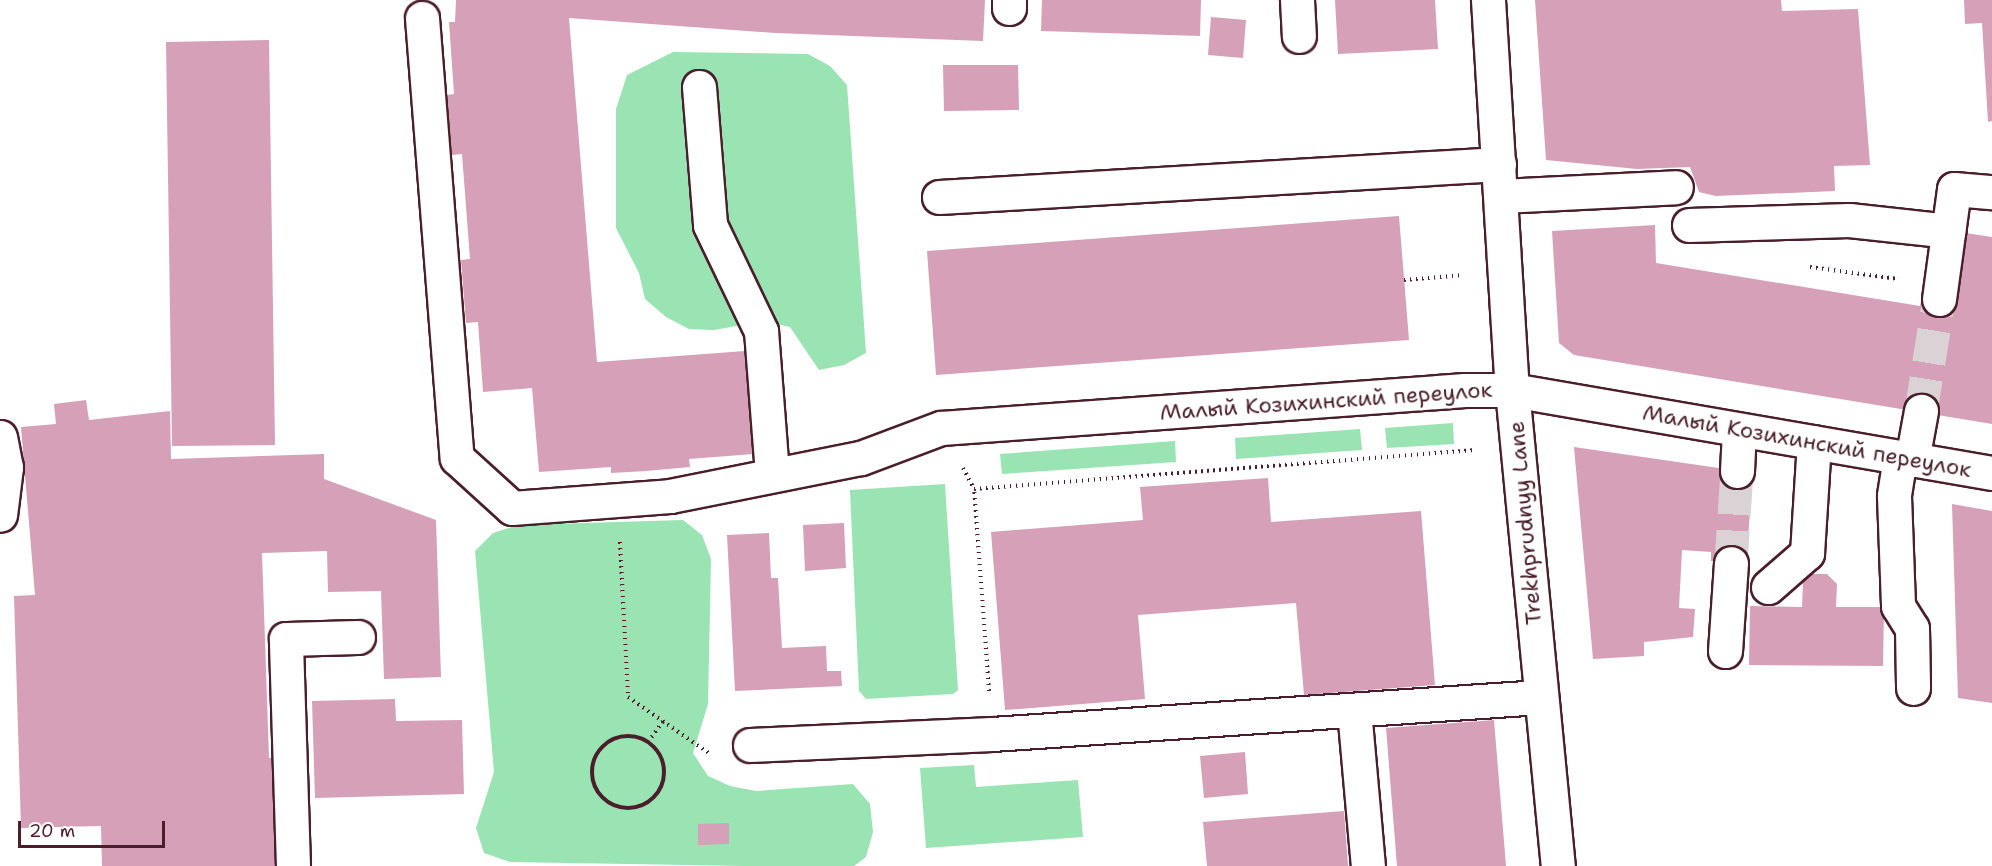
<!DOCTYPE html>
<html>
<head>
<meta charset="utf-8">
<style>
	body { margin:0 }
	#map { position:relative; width:1992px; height:866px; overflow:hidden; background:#fff; font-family:"Shantell Sans",sans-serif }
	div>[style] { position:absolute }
	.green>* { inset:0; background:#9ae3b2 }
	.building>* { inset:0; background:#d5a0b8 }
	.minor-tunnel>* { height:33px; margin-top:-16.5px; transform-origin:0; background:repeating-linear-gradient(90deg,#dbd2d5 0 33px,transparent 0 49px) }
	.path>* { height:4px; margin-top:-2px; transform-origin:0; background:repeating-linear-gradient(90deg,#4a1f2b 0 1.5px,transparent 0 6px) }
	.path>.ring { margin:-2px; padding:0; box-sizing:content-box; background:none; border:4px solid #4a1f2b; border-radius:50% }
	.roads { filter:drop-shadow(2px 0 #4a1f2b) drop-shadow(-2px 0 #4a1f2b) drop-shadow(0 2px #4a1f2b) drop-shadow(0 -2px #4a1f2b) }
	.minor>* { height:33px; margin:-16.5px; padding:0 16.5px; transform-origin:16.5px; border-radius:16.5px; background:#fff }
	span { translate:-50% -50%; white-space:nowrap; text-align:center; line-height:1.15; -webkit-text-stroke:5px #fff; paint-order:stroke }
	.street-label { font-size:22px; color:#4a1f2b }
	.scale { position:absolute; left:18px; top:821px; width:147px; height:27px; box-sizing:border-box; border:3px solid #4a1f2b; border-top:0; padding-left:8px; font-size:18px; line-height:21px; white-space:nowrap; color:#4a1f2b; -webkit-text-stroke:4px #fff; paint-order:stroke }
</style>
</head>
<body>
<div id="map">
	<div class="green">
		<i style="clip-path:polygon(673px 52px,808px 54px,830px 66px,847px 85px,866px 353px,844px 365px,819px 370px,790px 327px,764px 321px,714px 330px,689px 329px,666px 317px,645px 299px,639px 273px,616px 228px,616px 109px,627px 75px)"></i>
		<i style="clip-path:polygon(1453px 423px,1454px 444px,1387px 448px,1385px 428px)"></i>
		<i style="clip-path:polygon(1360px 429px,1362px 450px,1236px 459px,1235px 438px)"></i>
		<i style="clip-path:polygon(1175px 441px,1176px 462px,1002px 474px,1000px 454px)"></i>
		<i style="clip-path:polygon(945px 484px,958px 690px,953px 694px,866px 699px,859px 691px,850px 490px)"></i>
		<i style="clip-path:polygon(683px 520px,702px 535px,711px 559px,708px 704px,693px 753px,708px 776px,730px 786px,756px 791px,853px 784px,870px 804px,873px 832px,866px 857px,854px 866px,746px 866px,510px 862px,484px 853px,476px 828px,494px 772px,475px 551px,493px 533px,518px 525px)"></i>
		<i style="clip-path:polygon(974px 765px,976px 787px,1078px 780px,1083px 837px,926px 848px,920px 768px)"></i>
	</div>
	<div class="building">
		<i style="clip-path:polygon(456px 0,985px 0,983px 41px,776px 33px,569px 18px,597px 362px,745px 351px,753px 454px,689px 459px,690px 467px,646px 471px,611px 473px,611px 467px,539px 472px,532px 388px,483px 392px,478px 322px,466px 323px,461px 260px,470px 259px,462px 154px,452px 155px,447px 95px,454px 94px,449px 22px,455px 22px)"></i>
		<i style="clip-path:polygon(1042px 0,1201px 0,1200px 36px,1041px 31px)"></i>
		<i style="clip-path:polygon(1335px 0,1435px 0,1438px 49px,1338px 54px)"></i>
		<i style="clip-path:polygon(1535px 0,1781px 0,1782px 11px,1858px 9px,1870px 165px,1834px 166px,1835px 191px,1716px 196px,1699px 192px,1690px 167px,1637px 169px,1546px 160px)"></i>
		<i style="clip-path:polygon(1964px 0,1992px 0,1992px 121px,1988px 122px,1982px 23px,1965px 24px)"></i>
		<i style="clip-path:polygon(1211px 17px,1246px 20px,1243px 58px,1208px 55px)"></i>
		<i style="clip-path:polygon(269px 40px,275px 445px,172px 446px,166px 42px)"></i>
		<i style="clip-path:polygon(943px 65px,1018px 65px,1019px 110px,944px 111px)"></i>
		<i style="clip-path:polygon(1399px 216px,1409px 340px,936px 375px,927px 251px)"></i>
		<i style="clip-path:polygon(1655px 225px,1656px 263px,1920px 306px,1922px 297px,1955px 303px,1966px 233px,1992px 237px,1992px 424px,1574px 355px,1559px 343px,1552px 231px)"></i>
		<i style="clip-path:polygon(86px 400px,89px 420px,170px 411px,171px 459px,324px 454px,324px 479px,436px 520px,441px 677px,384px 679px,381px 591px,328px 592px,327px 551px,262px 553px,269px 758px,277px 758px,281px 866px,102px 866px,101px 826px,21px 828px,14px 596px,35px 595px,21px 427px,56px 424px,54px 404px)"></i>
		<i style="clip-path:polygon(1574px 447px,1753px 473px,1746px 564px,1711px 561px,1711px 552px,1682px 550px,1679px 608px,1695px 609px,1693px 637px,1644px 642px,1644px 656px,1593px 659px)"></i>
		<i style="clip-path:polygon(1268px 478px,1271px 522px,1421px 511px,1435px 685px,1304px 695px,1296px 603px,1138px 615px,1145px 699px,1005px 710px,991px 532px,1143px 520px,1140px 487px)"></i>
		<i style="clip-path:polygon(1952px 504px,1992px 511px,1992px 703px,1958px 698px)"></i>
		<i style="clip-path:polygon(844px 523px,846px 568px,805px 571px,803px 525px)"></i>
		<i style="clip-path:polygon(769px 533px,771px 578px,778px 578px,782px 648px,826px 646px,827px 671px,841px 671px,842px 686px,735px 691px,727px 535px)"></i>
		<i style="clip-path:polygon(1812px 574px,1827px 574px,1837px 584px,1836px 607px,1884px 607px,1883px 666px,1749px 665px,1750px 606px,1802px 607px,1803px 581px)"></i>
		<i style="clip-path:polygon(395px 699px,396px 721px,462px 720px,464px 794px,315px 798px,312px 701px)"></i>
		<i style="clip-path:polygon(1494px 720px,1506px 866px,1397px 866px,1386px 728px)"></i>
		<i style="clip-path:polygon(1245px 752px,1248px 794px,1204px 798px,1200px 756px)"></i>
		<i style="clip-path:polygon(1344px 811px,1348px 866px,1207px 866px,1203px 822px)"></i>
		<i style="clip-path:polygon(729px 823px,729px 844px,698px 845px,698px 824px)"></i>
	</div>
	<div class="minor-tunnel">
		<i style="left:1921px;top:411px;width:113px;rotate:-80.9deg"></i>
		<i style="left:1731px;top:563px;width:92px;rotate:-86.3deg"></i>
	</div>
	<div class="path">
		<i style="left:1810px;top:267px;width:89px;rotate:7.8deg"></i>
		<i style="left:1404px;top:280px;width:59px;rotate:-4.8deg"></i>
		<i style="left:963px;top:468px;width:24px;rotate:62deg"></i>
		<i style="left:620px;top:542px;width:155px;rotate:87deg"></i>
		<i style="left:628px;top:697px;width:98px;rotate:34.7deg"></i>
		<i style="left:989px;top:691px;width:203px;rotate:-94.2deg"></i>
		<i style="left:974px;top:489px;width:503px;rotate:-4.45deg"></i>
		<i class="ring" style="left:592px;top:736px;width:68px;height:68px"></i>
		<i style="left:648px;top:742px;width:26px;rotate:-54deg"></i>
	</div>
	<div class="roads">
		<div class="minor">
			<i style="left:1297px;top:0;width:36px;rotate:87deg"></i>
			<i style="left:1488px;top:0;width:391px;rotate:86.5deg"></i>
			<i style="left:1512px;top:390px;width:478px;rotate:84.5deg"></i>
			<i style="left:1009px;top:8px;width:8px;rotate:-90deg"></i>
			<i style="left:422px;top:18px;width:441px;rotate:85.5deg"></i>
			<i style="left:457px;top:458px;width:74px;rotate:42.3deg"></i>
			<i style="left:512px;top:508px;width:158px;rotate:-4.3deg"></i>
			<i style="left:670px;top:496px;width:195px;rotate:-11.3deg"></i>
			<i style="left:861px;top:458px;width:85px;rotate:-20.6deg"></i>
			<i style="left:941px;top:428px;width:525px;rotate:-4.15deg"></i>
			<i style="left:1465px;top:390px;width:47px"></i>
			<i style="left:1512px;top:390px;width:487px;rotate:9.8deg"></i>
			<i style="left:699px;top:87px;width:138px;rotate:85.4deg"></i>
			<i style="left:710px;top:225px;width:118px;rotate:64.3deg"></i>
			<i style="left:761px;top:331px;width:144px;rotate:85.6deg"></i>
			<i style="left:1501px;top:196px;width:175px;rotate:-2.9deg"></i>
			<i style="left:939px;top:197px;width:561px;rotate:-3.37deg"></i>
			<i style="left:1689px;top:225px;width:160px;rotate:-1.8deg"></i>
			<i style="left:1849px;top:220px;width:100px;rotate:6.3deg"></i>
			<i style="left:1939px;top:299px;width:111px;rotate:-82.2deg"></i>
			<i style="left:1954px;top:189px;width:38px;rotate:5deg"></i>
			<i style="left:0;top:437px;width:31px;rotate:79deg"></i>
			<i style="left:6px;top:467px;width:48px;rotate:97.1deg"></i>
			<i style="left:1900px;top:457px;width:39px;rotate:99deg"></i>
			<i style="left:1894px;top:496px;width:110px;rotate:87.9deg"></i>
			<i style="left:1898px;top:606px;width:26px;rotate:58deg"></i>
			<i style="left:1912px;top:628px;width:60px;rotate:89deg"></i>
			<i style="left:1912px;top:460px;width:50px;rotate:-79.6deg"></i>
			<i style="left:1737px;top:471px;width:41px;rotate:-87.2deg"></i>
			<i style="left:1768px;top:587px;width:52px;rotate:-41.1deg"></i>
			<i style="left:1807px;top:553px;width:111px;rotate:-86.4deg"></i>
			<i style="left:1725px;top:651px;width:88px;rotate:-86.1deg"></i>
			<i style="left:1354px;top:710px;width:157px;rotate:84.9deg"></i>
			<i style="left:750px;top:745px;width:242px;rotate:-2.6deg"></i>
			<i style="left:992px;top:734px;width:550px;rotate:-3.86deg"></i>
			<i style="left:293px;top:866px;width:227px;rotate:-91.8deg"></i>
			<i style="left:286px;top:639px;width:72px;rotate:-1.6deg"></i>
		</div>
	</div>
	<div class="street-label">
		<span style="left:1326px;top:401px;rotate:-4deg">Малый Козихинский переулок</span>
		<span style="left:1807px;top:441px;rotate:10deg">Малый Козихинский переулок</span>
		<span style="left:1525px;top:523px;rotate:-95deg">Trekhprudnyy Lane</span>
	</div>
	<div class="scale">20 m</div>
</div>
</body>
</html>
